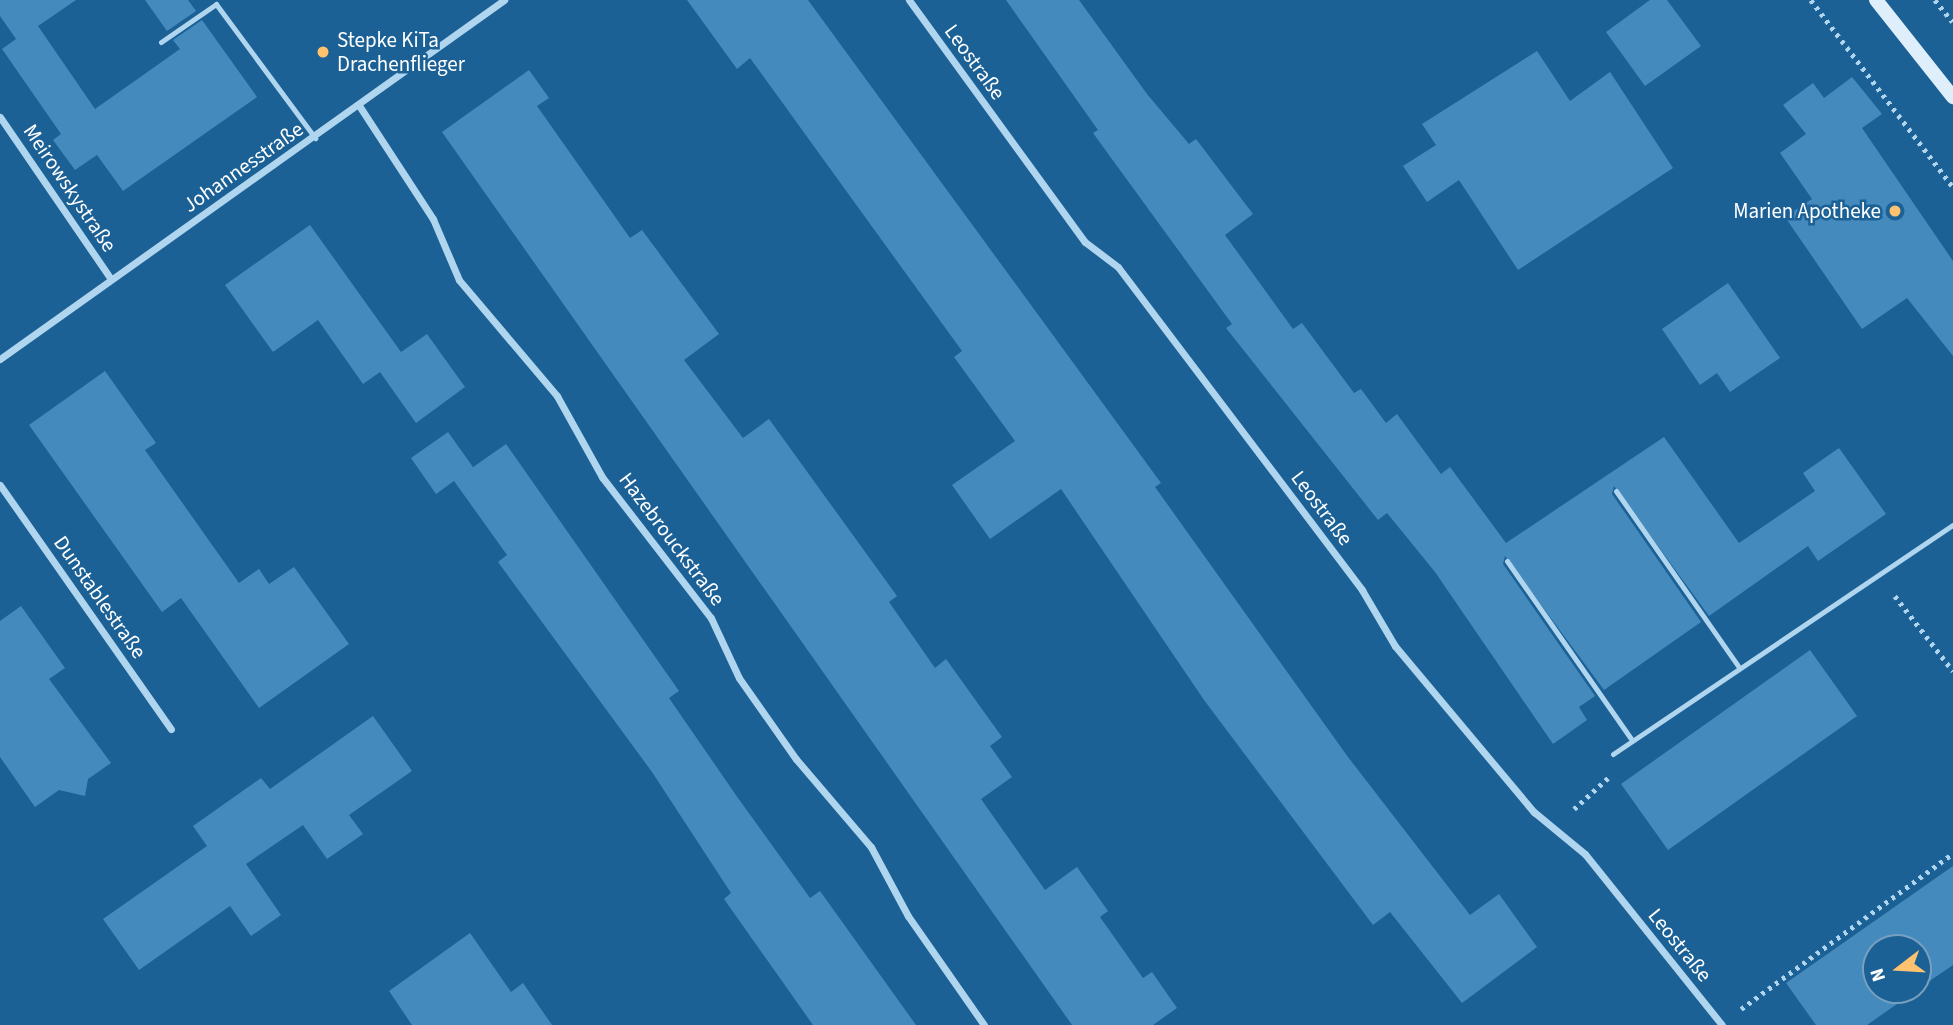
<!DOCTYPE html>
<html>
<head>
<meta charset="utf-8">
<style>
	body { margin:0 }
	#map { position:relative; width:1953px; height:1025px; overflow:hidden; background:#1c6196; font-family:"Source Sans 3",sans-serif }
	div>[style] { position:absolute }
	.building>* { inset:0; background:#458abd }
	.path>* { height:4.5px; margin-top:-2.25px; transform-origin:0; background:repeating-linear-gradient(90deg,#b0d5ef 0 3.5px,transparent 0 8.5px) }
	.lane>* { height:5px; margin:-2.5px; padding:0 2.5px; transform-origin:2.5px; border-radius:2.5px; background:#b0d5ef }
	.street>* { height:7px; margin:-3.5px; padding:0 3.5px; transform-origin:3.5px; border-radius:3.5px; background:#b0d5ef }
	.secondary>* { height:14px; margin:-7px; padding:0 7px; transform-origin:7px; border-radius:7px; background:#deeefb }
	.dots>* { width:19px; height:19px; translate:-50% -50%; box-sizing:border-box; border:4px solid #1c6196; border-radius:50% }
	span { translate:-50% -50%; white-space:nowrap; text-align:center; line-height:1.15; -webkit-text-stroke:5px #1c6196; paint-order:stroke }
	.poi-label { font-size:21px; color:#fff }
	.left { translate:0 -50%; text-align:left }
	.right { translate:-100% -50%; text-align:right }
	.street-label { font-size:21px; color:#fff }
	.north { position:absolute; left:1862px; top:934px; width:70px; height:70px; box-sizing:border-box; background:#1c6196; border:2px solid #77a0c0; border-radius:50%; rotate:253deg; font-size:19px; font-weight:700; line-height:28px; text-align:center; color:#fff }
	.north::after { content:''; display:block; margin:auto; width:24px; height:32px; background:#ffc36f; clip-path:polygon(50% 0,100% 100%,50% 72%,0 100%) }
</style>
</head>
<body>
<div id="map">
	<div class="building">
		<i style="clip-path:polygon(0 0,76px 0,38px 26px,95px 109px,180px 49px,173px 40px,202px 20px,257px 97px,123px 191px,97px 155px,75px 170px,53px 140px,61px 134px,2px 49px,16px 39px,0 16px)"></i>
		<i style="clip-path:polygon(145px 0,188px 0,196px 11px,167px 31px)"></i>
		<i style="clip-path:polygon(687px 0,808px 0,1161px 483px,1155px 487px,1348px 757px,1470px 915px,1499px 894px,1537px 947px,1462px 1003px,1390px 912px,1373px 925px,1204px 700px,1061px 489px,990px 539px,952px 485px,1015px 441px,954px 357px,962px 351px,750px 58px,737px 69px)"></i>
		<i style="clip-path:polygon(1006px 0,1079px 0,1147px 94px,1189px 144px,1196px 139px,1253px 214px,1225px 235px,1293px 329px,1302px 323px,1354px 393px,1361px 389px,1386px 423px,1397px 414px,1441px 474px,1450px 467px,1506px 543px,1664px 437px,1739px 543px,1815px 491px,1803px 473px,1839px 448px,1886px 514px,1818px 561px,1808px 546px,1709px 616px,1614px 486px,1612px 494px,1701px 622px,1604px 690px,1505px 556px,1503px 564px,1595px 696px,1579px 707px,1587px 720px,1553px 744px,1435px 572px,1387px 513px,1378px 520px,1226px 328px,1232px 324px,1093px 133px,1098px 130px)"></i>
		<i style="clip-path:polygon(1650px 0,1667px 0,1701px 46px,1645px 86px,1606px 32px)"></i>
		<i style="clip-path:polygon(1537px 51px,1570px 101px,1610px 72px,1673px 168px,1518px 270px,1459px 180px,1427px 202px,1403px 166px,1436px 145px,1422px 124px)"></i>
		<i style="clip-path:polygon(529px 70px,549px 98px,537px 106px,630px 238px,642px 230px,719px 334px,684px 360px,743px 438px,769px 419px,897px 596px,889px 602px,935px 668px,946px 659px,1002px 737px,990px 746px,1012px 777px,981px 799px,1045px 890px,1077px 867px,1108px 911px,1100px 917px,1143px 978px,1152px 972px,1177px 1008px,1153px 1025px,1072px 1025px,442px 132px)"></i>
		<i style="clip-path:polygon(1852px 77px,1882px 114px,1862px 128px,1953px 261px,1953px 356px,1907px 298px,1862px 329px,1785px 217px,1812px 199px,1780px 153px,1806px 134px,1783px 105px,1813px 83px,1824px 98px)"></i>
		<i style="clip-path:polygon(310px 225px,401px 352px,427px 334px,465px 387px,416px 423px,380px 372px,363px 384px,318px 320px,273px 352px,225px 285px)"></i>
		<i style="clip-path:polygon(1728px 283px,1780px 358px,1730px 392px,1717px 373px,1700px 385px,1662px 329px)"></i>
		<i style="clip-path:polygon(105px 371px,156px 443px,145px 450px,239px 583px,259px 569px,269px 584px,294px 567px,349px 644px,259px 708px,181px 598px,162px 612px,29px 425px)"></i>
		<i style="clip-path:polygon(448px 432px,473px 467px,459px 477px,506px 444px,679px 691px,669px 698px,738px 798px,810px 898px,820px 891px,916px 1025px,813px 1025px,724px 899px,731px 893px,652px 772px,498px 562px,507px 555px,454px 481px,436px 494px,411px 458px)"></i>
		<i style="clip-path:polygon(21px 606px,65px 668px,49px 679px,111px 763px,88px 779px,85px 796px,59px 790px,35px 807px,0 757px,0 621px)"></i>
		<i style="clip-path:polygon(1810px 650px,1857px 716px,1668px 850px,1621px 784px)"></i>
		<i style="clip-path:polygon(373px 716px,412px 771px,349px 815px,363px 834px,327px 859px,303px 825px,246px 864px,281px 915px,251px 936px,230px 906px,139px 970px,103px 919px,207px 846px,193px 826px,261px 778px,270px 789px)"></i>
		<i style="clip-path:polygon(1953px 866px,1953px 965px,1918px 989px,1918px 948px,1876px 948px,1876px 990px,1917px 990px,1867px 1025px,1816px 1025px,1786px 983px)"></i>
		<i style="clip-path:polygon(470px 933px,511px 992px,523px 983px,552px 1025px,412px 1025px,389px 991px)"></i>
	</div>
	<div class="path">
		<i style="left:1811px;top:0;width:235px;rotate:52.8deg"></i>
		<i style="left:1935px;top:0;width:28px;rotate:51deg"></i>
		<i style="left:1895px;top:596px;width:95px;rotate:52.3deg"></i>
		<i style="left:1574px;top:809px;width:46px;rotate:-42.4deg"></i>
		<i style="left:1741px;top:1009px;width:263px;rotate:-36.3deg"></i>
	</div>
	<div class="lane">
		<i style="left:161px;top:42px;width:67px;rotate:-34.6deg"></i>
		<i style="left:216px;top:4px;width:167px;rotate:53.5deg"></i>
		<i style="left:1616px;top:491px;width:213px;rotate:55.1deg"></i>
		<i style="left:1507px;top:561px;width:218px;rotate:55.1deg"></i>
		<i style="left:1613px;top:754px;width:410px;rotate:-34deg"></i>
	</div>
	<div class="street">
		<i style="left:909px;top:0;width:299px;rotate:54deg"></i>
		<i style="left:1085px;top:242px;width:41px;rotate:37.1deg"></i>
		<i style="left:1118px;top:267px;width:405px;rotate:52.9deg"></i>
		<i style="left:1362px;top:590px;width:65px;rotate:59.5deg"></i>
		<i style="left:1395px;top:646px;width:217px;rotate:50.1deg"></i>
		<i style="left:1534px;top:812px;width:66px;rotate:39.5deg"></i>
		<i style="left:1585px;top:854px;width:219px;rotate:51.3deg"></i>
		<i style="left:360px;top:107px;width:134px;rotate:56.9deg"></i>
		<i style="left:433px;top:219px;width:66px;rotate:66.9deg"></i>
		<i style="left:459px;top:280px;width:152px;rotate:49.8deg"></i>
		<i style="left:557px;top:396px;width:93px;rotate:60.9deg"></i>
		<i style="left:602px;top:477px;width:178px;rotate:52.3deg"></i>
		<i style="left:711px;top:618px;width:66px;rotate:65deg"></i>
		<i style="left:739px;top:678px;width:99px;rotate:54.9deg"></i>
		<i style="left:796px;top:759px;width:116px;rotate:49.6deg"></i>
		<i style="left:871px;top:847px;width:78px;rotate:61.8deg"></i>
		<i style="left:908px;top:916px;width:133px;rotate:55.1deg"></i>
		<i style="left:0;top:117px;width:196px;rotate:55.6deg"></i>
		<i style="left:0;top:359px;width:619px;rotate:-35.46deg"></i>
		<i style="left:0;top:485px;width:298px;rotate:55deg"></i>
	</div>
	<div class="secondary">
		<i style="left:1876px;top:0;width:124px;rotate:51.6deg"></i>
	</div>
	<div class="dots">
		<i style="left:323px;top:52px;background:#ffc36f"></i>
		<i style="left:1895px;top:211px;background:#ffc36f"></i>
	</div>
	<div class="poi-label">
		<span class="left" style="left:337px;top:52px">Stepke KiTa<br>Drachenflieger</span>
		<span class="right" style="left:1881px;top:211px">Marien Apotheke</span>
	</div>
	<div class="street-label">
		<span style="left:975px;top:62px;rotate:54deg">Leostraße</span>
		<span style="left:243px;top:167px;rotate:-35deg">Johannesstraße</span>
		<span style="left:70px;top:188px;rotate:56deg">Meirowskystraße</span>
		<span style="left:1322px;top:508px;rotate:53deg">Leostraße</span>
		<span style="left:672px;top:539px;rotate:53deg">Hazebrouckstraße</span>
		<span style="left:100px;top:597px;rotate:55deg">Dunstablestraße</span>
		<span style="left:1680px;top:945px;rotate:51deg">Leostraße</span>
	</div>
	<div class="north">N</div>
</div>
</body>
</html>
